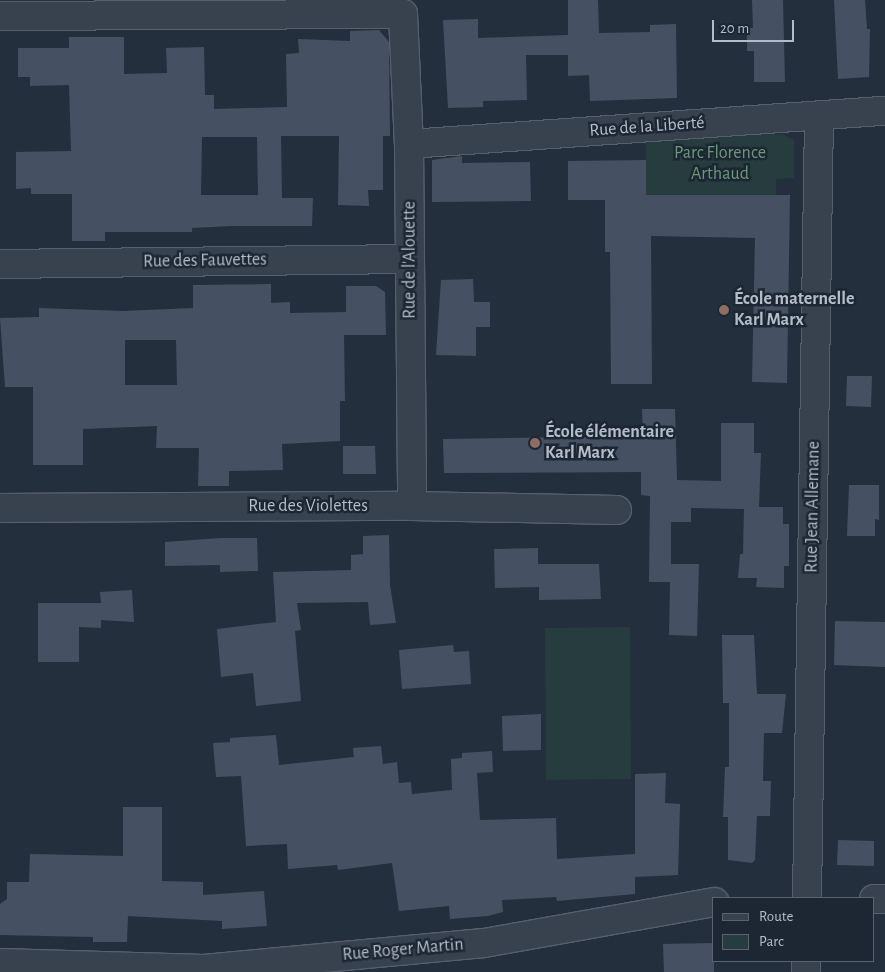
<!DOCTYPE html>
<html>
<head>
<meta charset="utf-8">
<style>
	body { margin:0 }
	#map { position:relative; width:885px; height:972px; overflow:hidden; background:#242f3e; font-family:"Alegreya Sans",sans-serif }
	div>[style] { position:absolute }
	.green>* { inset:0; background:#263c3f }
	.building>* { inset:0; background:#455162 }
	.roads { filter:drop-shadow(1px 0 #565f6c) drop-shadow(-1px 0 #565f6c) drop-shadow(0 1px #565f6c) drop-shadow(0 -1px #565f6c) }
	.street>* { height:28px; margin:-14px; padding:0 14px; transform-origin:14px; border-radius:14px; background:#38414e }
	.dots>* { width:14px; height:14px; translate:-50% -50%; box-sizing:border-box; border:2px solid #1d2633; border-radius:50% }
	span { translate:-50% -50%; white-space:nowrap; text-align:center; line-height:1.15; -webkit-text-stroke:5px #1d2633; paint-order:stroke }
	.street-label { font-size:18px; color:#b4bcc9 }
	.park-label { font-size:18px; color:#6b9a76 }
	.poi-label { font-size:18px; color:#b4bcc9; font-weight:700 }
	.left { translate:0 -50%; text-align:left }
	.legend { position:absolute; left:712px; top:897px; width:162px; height:65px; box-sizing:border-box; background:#1d2633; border:1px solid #59626f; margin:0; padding:6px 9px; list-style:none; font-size:15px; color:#b4bcc9 }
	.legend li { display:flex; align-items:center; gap:10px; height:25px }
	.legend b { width:25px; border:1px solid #59626f }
	.scale { position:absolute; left:712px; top:20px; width:82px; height:22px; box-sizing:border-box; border:2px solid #b4bcc9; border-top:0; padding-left:6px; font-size:15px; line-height:18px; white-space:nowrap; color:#b4bcc9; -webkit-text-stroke:4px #1d2633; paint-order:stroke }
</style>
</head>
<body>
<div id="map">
	<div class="green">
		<i style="clip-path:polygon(646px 133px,782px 134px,794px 140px,794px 178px,776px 179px,776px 195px,646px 195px)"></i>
		<i style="clip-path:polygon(630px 627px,631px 779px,546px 780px,545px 628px)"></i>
	</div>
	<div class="building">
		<i style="clip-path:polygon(568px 0,598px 0,599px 33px,650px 32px,650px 25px,676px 24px,677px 98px,590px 101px,589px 75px,568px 76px,568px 55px,526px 55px,527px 100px,483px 101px,483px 107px,448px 108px,443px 20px,478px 19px,478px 38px,568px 35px)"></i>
		<i style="clip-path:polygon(752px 0,783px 0,785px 82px,754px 82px,754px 51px,747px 51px,747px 28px,753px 28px)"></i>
		<i style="clip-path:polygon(834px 0,865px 0,867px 29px,870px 29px,869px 77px,838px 79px)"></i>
		<i style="clip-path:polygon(evenodd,379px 30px,389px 42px,390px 136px,383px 136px,383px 190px,368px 190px,369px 206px,338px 205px,339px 136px,281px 136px,282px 198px,313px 198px,312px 226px,232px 226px,192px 228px,192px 232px,105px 232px,105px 241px,72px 241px,72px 194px,31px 194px,31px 188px,16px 189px,16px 152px,71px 151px,69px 85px,30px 86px,30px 77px,18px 77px,18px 48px,69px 48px,69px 37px,124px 37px,124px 74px,167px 73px,166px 48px,204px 47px,205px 95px,214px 95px,214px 109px,287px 107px,286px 54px,299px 53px,298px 39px,350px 41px,350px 31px,379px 30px,202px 137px,257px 137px,258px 195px,201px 195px,202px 137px)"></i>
		<i style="clip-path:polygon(462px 156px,462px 163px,530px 162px,531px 201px,432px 202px,432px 160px)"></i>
		<i style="clip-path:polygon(646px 160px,646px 195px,790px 195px,787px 383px,752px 382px,755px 238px,651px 236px,652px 384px,611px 384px,610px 252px,605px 252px,605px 200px,568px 200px,568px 161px)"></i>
		<i style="clip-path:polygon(473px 279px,474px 302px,490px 302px,490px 327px,476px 327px,476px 356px,436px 355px,441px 280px)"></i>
		<i style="clip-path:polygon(evenodd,271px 284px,271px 303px,290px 302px,290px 313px,346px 312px,346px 286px,376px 286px,385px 292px,386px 335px,344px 335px,345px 401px,340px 401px,340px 441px,282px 444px,283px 470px,229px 471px,229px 486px,198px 486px,199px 448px,156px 448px,157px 426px,83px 429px,83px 465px,33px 465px,33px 387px,5px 387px,0 318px,39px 317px,39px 308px,123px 311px,193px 308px,193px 285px,271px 284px,125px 340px,176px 340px,177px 385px,125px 385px,125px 340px)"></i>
		<i style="clip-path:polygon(847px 376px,872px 376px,871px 407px,846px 406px)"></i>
		<i style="clip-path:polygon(642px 409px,675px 409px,677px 480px,721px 481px,721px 423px,754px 423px,754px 453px,761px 453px,759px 507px,783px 507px,783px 524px,789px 524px,789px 566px,784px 566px,784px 588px,756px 587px,757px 578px,738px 578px,740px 554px,743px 554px,744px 509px,691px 508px,691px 522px,671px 522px,671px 564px,699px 564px,697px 636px,669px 635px,670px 582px,649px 582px,650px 496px,641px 495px,641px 472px,444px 473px,443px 439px,643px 436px)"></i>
		<i style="clip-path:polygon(343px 446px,375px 446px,376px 474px,343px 474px)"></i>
		<i style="clip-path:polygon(849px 485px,879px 485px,879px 520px,875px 519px,875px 536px,847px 536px)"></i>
		<i style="clip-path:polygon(389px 535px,390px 585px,396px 623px,370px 625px,368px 602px,297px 603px,301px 630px,295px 631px,301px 701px,256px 706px,253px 673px,221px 677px,217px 629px,276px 622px,273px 572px,351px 570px,351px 555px,363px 554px,363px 536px)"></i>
		<i style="clip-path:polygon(220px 538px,257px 538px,258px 571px,220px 572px,220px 565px,165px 566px,165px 542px)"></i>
		<i style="clip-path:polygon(538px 548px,538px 564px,599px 564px,601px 599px,539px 600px,539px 587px,495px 588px,494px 549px)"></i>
		<i style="clip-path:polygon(132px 590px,134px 622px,101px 620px,101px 628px,79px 627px,79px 662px,38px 662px,38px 603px,101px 603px,100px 592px)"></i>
		<i style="clip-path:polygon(835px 621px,885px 622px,885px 667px,834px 665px)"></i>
		<i style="clip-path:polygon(722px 635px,754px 635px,757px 694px,786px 694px,782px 733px,764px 733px,763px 781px,771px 781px,770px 816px,757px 816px,755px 860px,752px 863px,728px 860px,728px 817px,723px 817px,725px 767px,729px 767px,729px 703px,723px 703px)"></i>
		<i style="clip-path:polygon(453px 645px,454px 652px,469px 651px,471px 684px,402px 689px,399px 650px)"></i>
		<i style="clip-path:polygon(541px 714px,541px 750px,503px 751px,502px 716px)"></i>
		<i style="clip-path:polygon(276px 735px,279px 765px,354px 757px,353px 748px,381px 746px,383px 764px,397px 762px,399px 783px,411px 782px,412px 794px,452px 790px,451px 759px,462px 758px,462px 753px,492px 751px,493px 772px,477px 773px,480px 820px,556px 818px,557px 859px,635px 854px,635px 774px,666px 773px,665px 803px,680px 804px,678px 875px,635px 877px,635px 894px,557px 901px,556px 897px,502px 900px,503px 912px,488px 916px,450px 919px,449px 906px,399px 911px,392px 863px,338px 870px,337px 865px,288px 869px,287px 844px,246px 846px,241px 776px,216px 777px,213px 743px,230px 742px,230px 738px)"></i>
		<i style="clip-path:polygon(123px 807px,162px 807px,162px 881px,203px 882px,203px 895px,264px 891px,267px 926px,222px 929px,222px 921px,128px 916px,127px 942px,93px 942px,93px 937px,0 935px,0 904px,7px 899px,7px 882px,29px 882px,30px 854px,123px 856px)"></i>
		<i style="clip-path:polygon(838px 840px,874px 841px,874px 866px,837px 865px)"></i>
		<i style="clip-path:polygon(714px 943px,714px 972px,664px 972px,663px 944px)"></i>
	</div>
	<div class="roads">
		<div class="street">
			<i style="left:0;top:16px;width:403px;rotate:-0.3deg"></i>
			<i style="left:403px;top:14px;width:130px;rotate:87.4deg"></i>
			<i style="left:409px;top:144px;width:362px;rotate:89.5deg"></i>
			<i style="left:409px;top:144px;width:477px;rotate:-4deg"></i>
			<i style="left:0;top:264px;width:410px;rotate:-0.7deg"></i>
			<i style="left:0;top:508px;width:412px;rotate:-0.3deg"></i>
			<i style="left:412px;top:506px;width:205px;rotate:1.1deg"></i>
			<i style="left:807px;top:898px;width:782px;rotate:-89.12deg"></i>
			<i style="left:874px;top:899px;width:11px"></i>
			<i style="left:0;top:963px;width:204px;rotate:1.7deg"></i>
			<i style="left:204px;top:969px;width:281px;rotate:-5.3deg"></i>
			<i style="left:484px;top:943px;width:234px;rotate:-10.1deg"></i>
			<i style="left:806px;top:972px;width:11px;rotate:-90deg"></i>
		</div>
	</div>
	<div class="dots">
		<i style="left:724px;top:310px;background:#8d6e63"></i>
		<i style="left:535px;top:443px;background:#8d6e63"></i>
	</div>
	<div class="street-label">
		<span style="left:647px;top:127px;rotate:-4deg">Rue de la Liberté</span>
		<span style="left:410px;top:260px;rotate:-90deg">Rue de l'Alouette</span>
		<span style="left:205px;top:261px;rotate:-1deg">Rue des Fauvettes</span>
		<span style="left:308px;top:506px">Rue des Violettes</span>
		<span style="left:813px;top:507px;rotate:-89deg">Rue Jean Allemane</span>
		<span style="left:403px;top:950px;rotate:-5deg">Rue Roger Martin</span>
	</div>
	<div class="park-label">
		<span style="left:720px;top:164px">Parc Florence<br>Arthaud</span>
	</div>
	<div class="poi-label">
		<span class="left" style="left:734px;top:310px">École maternelle<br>Karl Marx</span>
		<span class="left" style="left:545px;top:443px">École élémentaire<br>Karl Marx</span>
	</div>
	<ul class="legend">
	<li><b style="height:6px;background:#38414e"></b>Route</li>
	<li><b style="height:14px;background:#263c3f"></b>Parc</li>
	</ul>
	<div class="scale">20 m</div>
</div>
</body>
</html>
